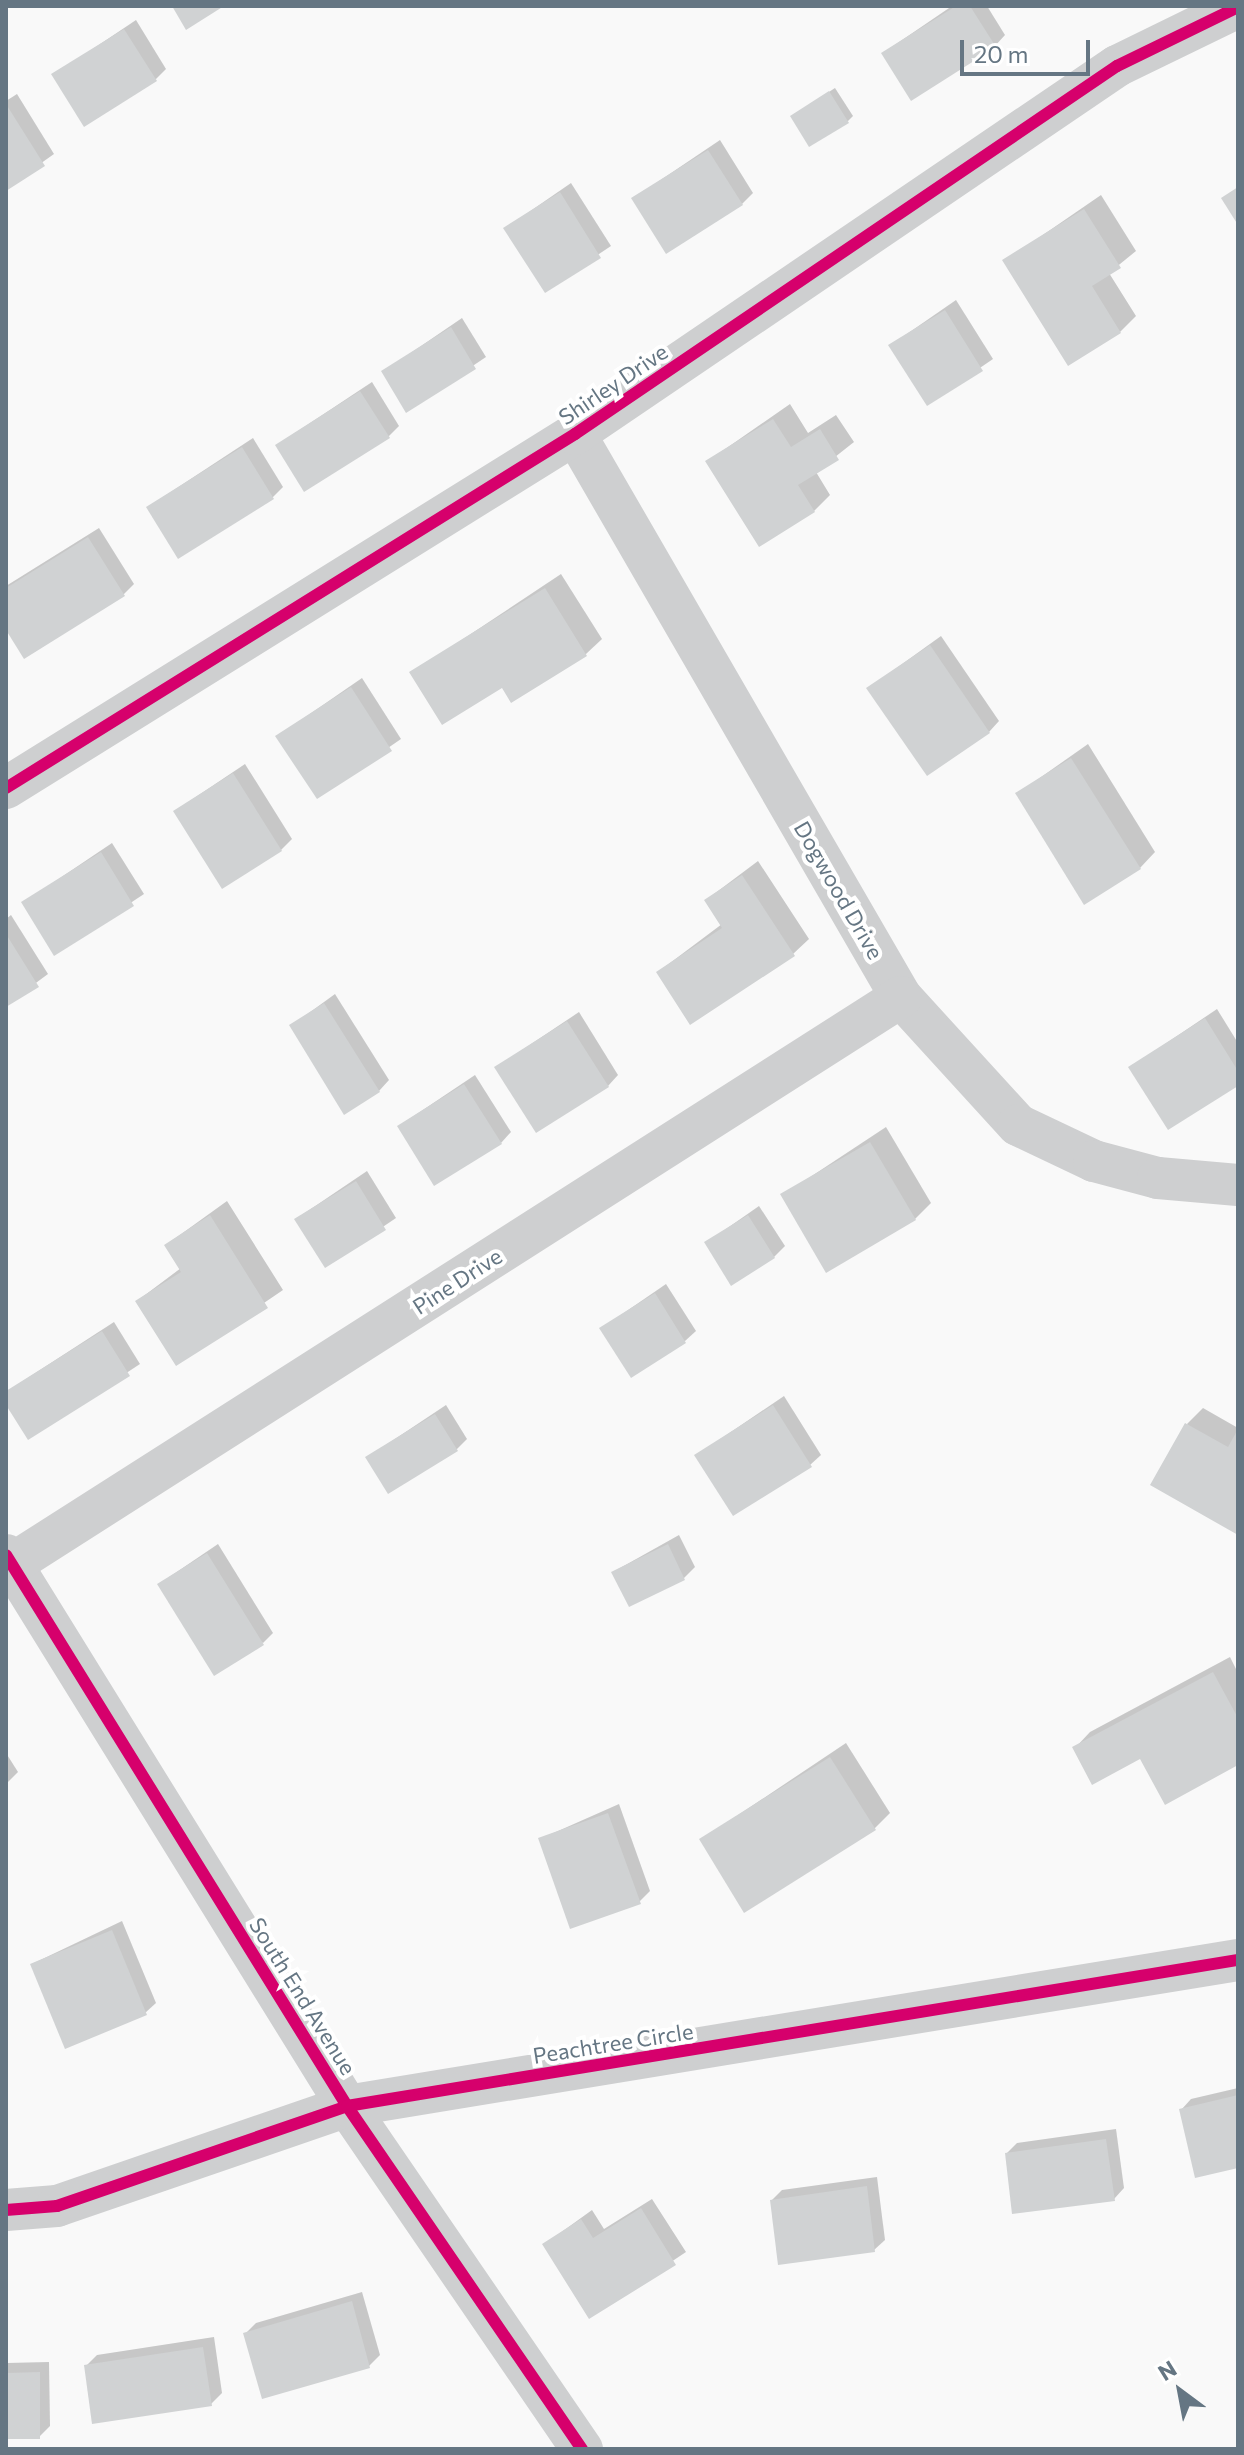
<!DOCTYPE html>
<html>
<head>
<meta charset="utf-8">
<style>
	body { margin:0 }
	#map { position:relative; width:1244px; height:2455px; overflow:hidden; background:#f9f9f9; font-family:Commissioner,sans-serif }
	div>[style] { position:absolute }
	.shadow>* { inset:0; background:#0003 }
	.building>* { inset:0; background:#d0d2d3 }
	.street>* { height:42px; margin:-21px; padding:0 21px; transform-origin:21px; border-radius:21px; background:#cecfd0 }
	.cycleway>* { height:12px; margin:-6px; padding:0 6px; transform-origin:6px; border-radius:6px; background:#d6006c }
	span { translate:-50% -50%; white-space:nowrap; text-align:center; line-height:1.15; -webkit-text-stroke:8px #fff; paint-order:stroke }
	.street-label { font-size:22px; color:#657683 }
	.frame { position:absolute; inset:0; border:8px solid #657683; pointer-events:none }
	.north { position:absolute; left:1140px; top:2351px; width:80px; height:80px; -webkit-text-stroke:6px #fff; paint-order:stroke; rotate:328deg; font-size:22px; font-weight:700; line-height:32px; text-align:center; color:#657683 }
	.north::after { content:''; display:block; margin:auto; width:28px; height:36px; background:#657683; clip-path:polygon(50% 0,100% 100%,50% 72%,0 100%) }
	.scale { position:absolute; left:960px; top:40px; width:130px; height:36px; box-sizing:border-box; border:4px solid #657683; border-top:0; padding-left:10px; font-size:24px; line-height:28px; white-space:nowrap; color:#657683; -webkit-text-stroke:6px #fff; paint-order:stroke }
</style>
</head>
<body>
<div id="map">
	<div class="shadow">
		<i style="clip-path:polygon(952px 6px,987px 6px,1005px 35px,995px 46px,883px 53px)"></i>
		<i style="clip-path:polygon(136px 20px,166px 69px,156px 79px,54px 75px)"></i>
		<i style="clip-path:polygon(835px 88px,853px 116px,848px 121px,792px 116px)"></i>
		<i style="clip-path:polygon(17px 94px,54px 154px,6px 188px,6px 101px)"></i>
		<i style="clip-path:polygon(720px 140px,753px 193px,742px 204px,634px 198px)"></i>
		<i style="clip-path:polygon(571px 183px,611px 246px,545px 290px,506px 228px)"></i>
		<i style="clip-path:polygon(1101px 195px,1136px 251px,1109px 273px,1136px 316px,1120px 332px,1005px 261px)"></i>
		<i style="clip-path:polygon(956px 300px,993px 359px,927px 404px,891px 345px)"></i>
		<i style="clip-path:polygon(462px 318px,486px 357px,407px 410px,383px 372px)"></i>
		<i style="clip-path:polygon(372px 382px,399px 426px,388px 437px,277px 445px)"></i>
		<i style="clip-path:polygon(790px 404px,808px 433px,836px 415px,854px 442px,816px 472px,830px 495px,814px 511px,708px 461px)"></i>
		<i style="clip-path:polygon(253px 438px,283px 487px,273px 497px,148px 507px)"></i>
		<i style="clip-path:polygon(99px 528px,134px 584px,124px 594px,6px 626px,6px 586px)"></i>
		<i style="clip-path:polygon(561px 574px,602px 639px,586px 654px,503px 685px,412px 673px)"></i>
		<i style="clip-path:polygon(941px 636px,999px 721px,989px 732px,869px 688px)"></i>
		<i style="clip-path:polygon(362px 678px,401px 739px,318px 796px,278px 736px)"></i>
		<i style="clip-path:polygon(1088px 744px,1155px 852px,1140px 868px,1017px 794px)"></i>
		<i style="clip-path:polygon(245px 764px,292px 839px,281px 850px,175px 811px)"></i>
		<i style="clip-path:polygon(112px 843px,144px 894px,55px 953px,23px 903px)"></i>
		<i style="clip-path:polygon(758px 861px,809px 939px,793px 954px,658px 972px,722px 924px,706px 900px)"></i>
		<i style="clip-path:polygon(11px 915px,48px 974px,6px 1005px,6px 919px)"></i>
		<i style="clip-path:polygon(335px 994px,389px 1080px,379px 1091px,291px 1026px)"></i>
		<i style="clip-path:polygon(1217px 1009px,1238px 1043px,1238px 1084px,1131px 1067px)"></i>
		<i style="clip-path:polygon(579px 1012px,618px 1075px,608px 1086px,497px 1067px)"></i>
		<i style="clip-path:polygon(475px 1075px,511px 1132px,501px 1143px,399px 1126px)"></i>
		<i style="clip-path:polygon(886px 1127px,931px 1203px,915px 1219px,783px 1195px)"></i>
		<i style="clip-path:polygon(367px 1171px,396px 1218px,325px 1266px,296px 1219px)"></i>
		<i style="clip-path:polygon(227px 1201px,283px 1290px,176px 1363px,137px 1301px,181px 1268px,166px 1245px)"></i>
		<i style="clip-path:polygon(759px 1206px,785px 1246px,774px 1257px,706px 1243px)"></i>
		<i style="clip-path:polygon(666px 1284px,696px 1331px,685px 1341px,602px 1328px)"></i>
		<i style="clip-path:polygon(114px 1322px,140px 1364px,29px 1437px,6px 1392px)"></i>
		<i style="clip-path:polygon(784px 1396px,821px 1455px,810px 1465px,697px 1455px)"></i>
		<i style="clip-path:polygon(446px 1405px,467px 1439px,457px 1449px,368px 1457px)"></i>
		<i style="clip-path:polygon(1203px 1408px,1238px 1428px,1238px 1533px,1187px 1424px)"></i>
		<i style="clip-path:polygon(679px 1535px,695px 1567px,684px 1578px,613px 1572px)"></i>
		<i style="clip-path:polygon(218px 1544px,273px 1633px,263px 1643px,159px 1584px)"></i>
		<i style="clip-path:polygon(1230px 1657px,1238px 1673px,1238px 1763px,1075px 1748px,1090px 1732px)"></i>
		<i style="clip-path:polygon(846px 1743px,890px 1813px,874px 1829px,701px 1840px)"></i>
		<i style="clip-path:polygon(6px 1753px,18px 1772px,6px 1784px)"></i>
		<i style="clip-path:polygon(619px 1804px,650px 1891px,639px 1902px,540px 1839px)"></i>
		<i style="clip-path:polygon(122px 1921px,156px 2003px,145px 2013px,32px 1964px)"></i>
		<i style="clip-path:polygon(1238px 2088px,1238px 2166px,1181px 2110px,1191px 2099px)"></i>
		<i style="clip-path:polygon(1116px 2129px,1124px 2188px,1114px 2199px,1007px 2153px,1017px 2143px)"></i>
		<i style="clip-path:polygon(877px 2177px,885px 2240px,874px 2250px,772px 2200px,782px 2190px)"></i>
		<i style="clip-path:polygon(652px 2199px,686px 2252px,590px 2316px,545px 2244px,592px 2210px,604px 2229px)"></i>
		<i style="clip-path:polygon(362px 2292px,380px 2355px,369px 2366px,246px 2333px,256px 2323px)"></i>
		<i style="clip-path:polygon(214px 2337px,222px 2393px,211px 2404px,86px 2366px,97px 2355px)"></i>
		<i style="clip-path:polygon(49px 2362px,50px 2426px,39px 2437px,6px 2437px,6px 2363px)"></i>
	</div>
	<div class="building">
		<i style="clip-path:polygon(172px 6px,224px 6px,186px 30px)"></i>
		<i style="clip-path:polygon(956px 6px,970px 6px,996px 47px,911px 101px,881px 53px)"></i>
		<i style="clip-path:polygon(124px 29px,157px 81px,84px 127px,51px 74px)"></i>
		<i style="clip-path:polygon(829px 91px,849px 123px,809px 147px,790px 116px)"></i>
		<i style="clip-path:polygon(6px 104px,45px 166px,6px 191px)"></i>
		<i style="clip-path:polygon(708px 150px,743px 205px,666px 254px,631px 198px)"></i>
		<i style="clip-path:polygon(1238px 187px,1238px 225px,1221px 198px)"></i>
		<i style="clip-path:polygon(560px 192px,601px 258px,545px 293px,503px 228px)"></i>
		<i style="clip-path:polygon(1084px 209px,1121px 268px,1092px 286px,1121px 333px,1068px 366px,1002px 260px)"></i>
		<i style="clip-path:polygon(945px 310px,983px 371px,927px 406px,888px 345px)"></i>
		<i style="clip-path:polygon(451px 327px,476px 369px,406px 413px,381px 371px)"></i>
		<i style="clip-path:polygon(360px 391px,390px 438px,304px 492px,275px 445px)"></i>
		<i style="clip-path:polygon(773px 419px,791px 447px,820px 429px,839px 460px,798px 485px,815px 512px,759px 547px,705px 461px)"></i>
		<i style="clip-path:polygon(242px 447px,274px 499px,178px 559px,146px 507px)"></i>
		<i style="clip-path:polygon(88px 537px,125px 596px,24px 659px,6px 630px,6px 588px)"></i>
		<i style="clip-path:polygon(545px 588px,587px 656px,511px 703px,502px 688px,442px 725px,409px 672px)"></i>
		<i style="clip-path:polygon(930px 645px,990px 733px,927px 776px,866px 688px)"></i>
		<i style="clip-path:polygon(351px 687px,392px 751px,317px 799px,275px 736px)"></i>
		<i style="clip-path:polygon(1071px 758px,1141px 869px,1084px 905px,1015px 793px)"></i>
		<i style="clip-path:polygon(233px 773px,282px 851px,222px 889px,173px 811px)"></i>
		<i style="clip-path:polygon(101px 852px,134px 906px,54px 956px,21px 902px)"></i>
		<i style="clip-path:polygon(742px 875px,795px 956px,690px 1025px,656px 972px,722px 928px,704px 900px)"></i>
		<i style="clip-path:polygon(6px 934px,39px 987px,6px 1007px)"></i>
		<i style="clip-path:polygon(324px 1003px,380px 1092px,344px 1115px,289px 1025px)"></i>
		<i style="clip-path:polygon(1205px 1018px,1238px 1071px,1238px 1086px,1168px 1130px,1128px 1067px)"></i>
		<i style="clip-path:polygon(567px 1021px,609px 1087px,536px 1133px,494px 1067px)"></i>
		<i style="clip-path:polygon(464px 1084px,502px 1144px,434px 1186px,397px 1126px)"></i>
		<i style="clip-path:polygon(870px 1142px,916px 1220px,826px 1273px,780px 1194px)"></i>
		<i style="clip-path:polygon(356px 1181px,386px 1230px,325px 1268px,294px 1219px)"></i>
		<i style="clip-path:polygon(210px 1215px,268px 1308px,176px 1366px,135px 1301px,181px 1272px,164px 1245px)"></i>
		<i style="clip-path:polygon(748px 1215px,775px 1258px,731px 1286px,704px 1242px)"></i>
		<i style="clip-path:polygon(655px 1293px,686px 1343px,631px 1378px,599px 1328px)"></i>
		<i style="clip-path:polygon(102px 1331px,130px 1376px,28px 1440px,6px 1405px,6px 1391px)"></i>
		<i style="clip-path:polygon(773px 1405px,812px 1467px,733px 1516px,694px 1455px)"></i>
		<i style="clip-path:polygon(435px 1414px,458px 1451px,388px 1494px,365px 1457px)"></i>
		<i style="clip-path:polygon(1185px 1423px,1228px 1447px,1238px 1429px,1238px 1535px,1150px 1485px)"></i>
		<i style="clip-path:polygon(668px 1544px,685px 1580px,629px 1607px,611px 1572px)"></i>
		<i style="clip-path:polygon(207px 1553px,264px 1645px,214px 1676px,157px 1584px)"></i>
		<i style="clip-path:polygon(1213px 1672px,1238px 1718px,1238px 1765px,1165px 1805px,1140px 1759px,1092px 1785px,1072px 1747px)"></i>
		<i style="clip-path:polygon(830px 1757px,876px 1830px,744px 1913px,699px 1839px)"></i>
		<i style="clip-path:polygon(608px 1813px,641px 1904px,570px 1929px,538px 1838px)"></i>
		<i style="clip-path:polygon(112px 1930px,147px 2015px,65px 2049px,30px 1964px)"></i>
		<i style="clip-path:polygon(1238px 2095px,1238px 2168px,1195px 2178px,1179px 2109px)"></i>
		<i style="clip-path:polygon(1106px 2139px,1115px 2201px,1012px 2214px,1005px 2153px)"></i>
		<i style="clip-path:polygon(867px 2186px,875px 2252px,778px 2265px,770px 2200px)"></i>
		<i style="clip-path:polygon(641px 2208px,676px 2265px,589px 2319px,542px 2244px,581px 2219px,593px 2238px)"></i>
		<i style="clip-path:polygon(352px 2301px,370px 2368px,262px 2399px,243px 2333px)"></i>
		<i style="clip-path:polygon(203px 2347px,212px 2406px,92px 2424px,84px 2365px)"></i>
		<i style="clip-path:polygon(40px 2372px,40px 2439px,6px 2439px,6px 2373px)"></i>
	</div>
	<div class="street">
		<i style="left:575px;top:434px;width:651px;rotate:59.93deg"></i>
		<i style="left:901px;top:997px;width:173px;rotate:47.6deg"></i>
		<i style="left:1018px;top:1125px;width:84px;rotate:25.3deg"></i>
		<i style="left:1094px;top:1161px;width:66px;rotate:14.9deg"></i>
		<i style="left:1158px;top:1178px;width:80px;rotate:5deg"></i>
		<i style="left:6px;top:788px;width:670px;rotate:-31.89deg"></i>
		<i style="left:575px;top:434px;width:655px;rotate:-34.18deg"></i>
		<i style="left:1117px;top:66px;width:135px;rotate:-26deg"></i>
		<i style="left:6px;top:1555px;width:648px;rotate:58.25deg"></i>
		<i style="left:347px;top:2106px;width:416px;rotate:55.6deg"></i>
		<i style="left:12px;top:1564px;width:1054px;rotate:-32.53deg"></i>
		<i style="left:6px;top:2210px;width:51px;rotate:-4.5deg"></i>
		<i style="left:57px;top:2206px;width:307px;rotate:-19deg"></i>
		<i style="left:347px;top:2106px;width:903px;rotate:-9.31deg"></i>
	</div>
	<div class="cycleway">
		<i style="left:6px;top:788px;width:670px;rotate:-31.89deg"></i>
		<i style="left:575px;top:434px;width:655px;rotate:-34.18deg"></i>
		<i style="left:1117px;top:66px;width:135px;rotate:-26deg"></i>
		<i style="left:6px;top:1555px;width:648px;rotate:58.25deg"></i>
		<i style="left:347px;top:2106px;width:416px;rotate:55.6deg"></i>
		<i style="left:6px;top:2210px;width:51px;rotate:-4.5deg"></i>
		<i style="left:57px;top:2206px;width:307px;rotate:-19deg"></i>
		<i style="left:347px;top:2106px;width:903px;rotate:-9.31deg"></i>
	</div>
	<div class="street-label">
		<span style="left:613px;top:384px;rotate:-34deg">Shirley Drive</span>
		<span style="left:839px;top:890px;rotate:60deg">Dogwood Drive</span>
		<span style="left:457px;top:1281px;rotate:-33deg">Pine Drive</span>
		<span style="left:303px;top:1996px;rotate:58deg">South End Avenue</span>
		<span style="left:613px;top:2043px;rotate:-9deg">Peachtree Circle</span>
	</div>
	<div class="frame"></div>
	<div class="north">N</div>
	<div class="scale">20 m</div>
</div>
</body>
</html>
